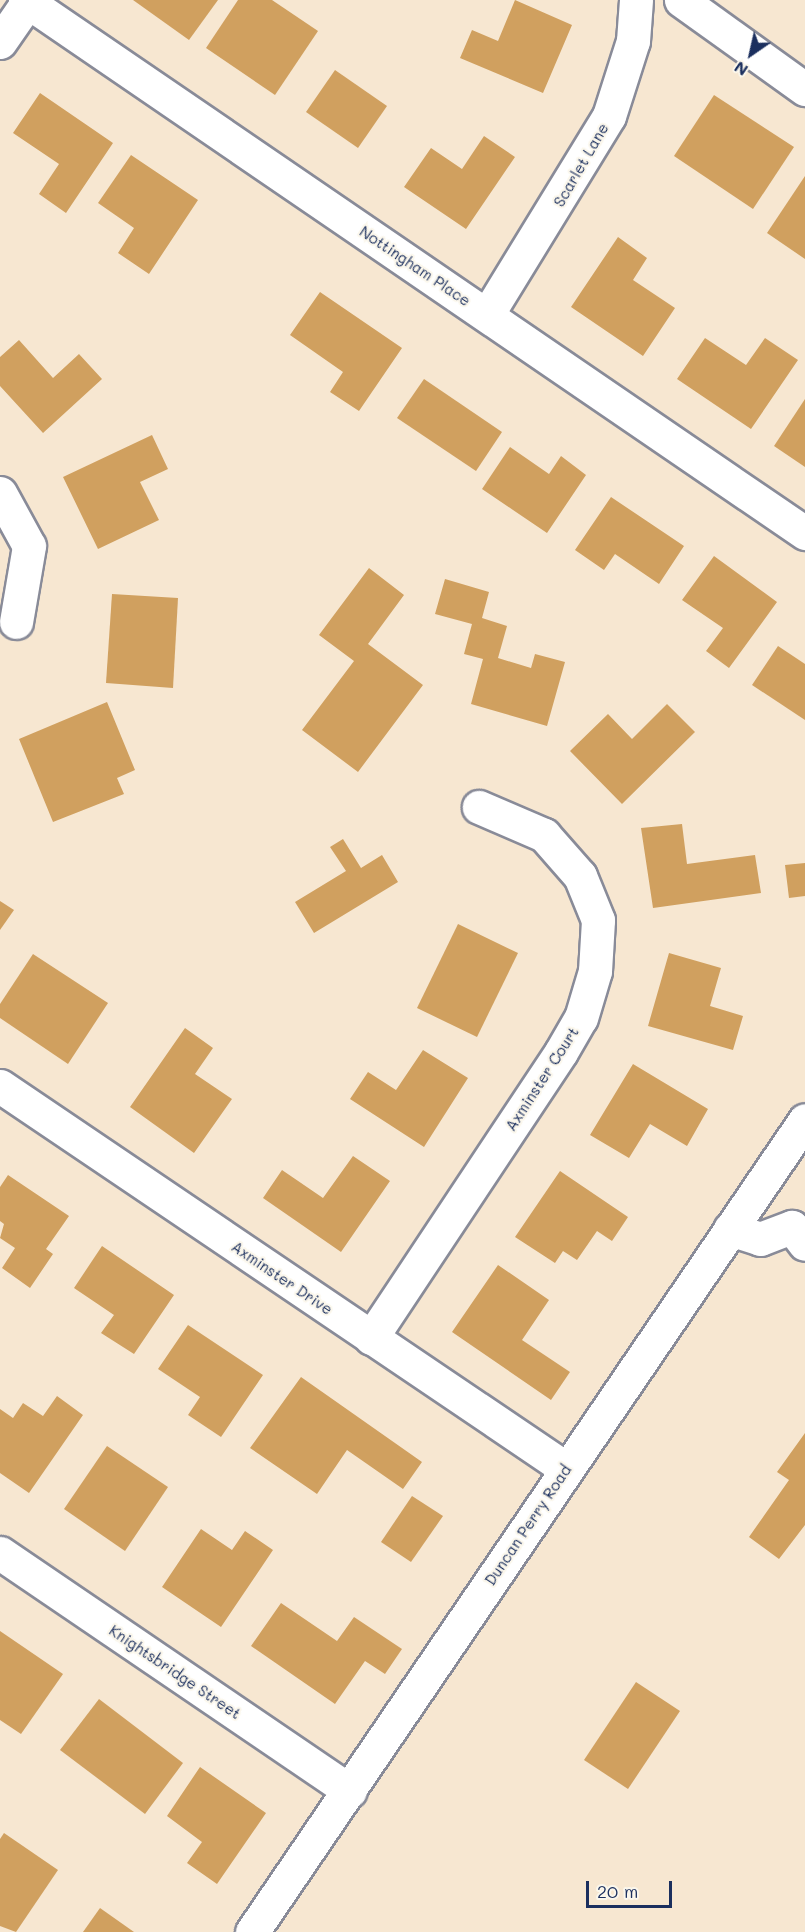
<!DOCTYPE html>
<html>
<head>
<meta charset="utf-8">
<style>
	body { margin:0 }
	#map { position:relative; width:805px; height:1932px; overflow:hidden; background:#f7e7d1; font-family:Mali,sans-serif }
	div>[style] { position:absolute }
	.building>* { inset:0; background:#d0a05f }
	.roads { filter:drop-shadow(2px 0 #898b98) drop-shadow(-2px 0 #898b98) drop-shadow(0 2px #898b98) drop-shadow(0 -2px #898b98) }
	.minor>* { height:33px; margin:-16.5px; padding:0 16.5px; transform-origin:16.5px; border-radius:16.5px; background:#fff }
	span { translate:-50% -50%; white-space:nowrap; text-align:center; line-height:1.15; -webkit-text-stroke:4.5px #fbf7ec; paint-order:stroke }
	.street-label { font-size:15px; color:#1b2f5e }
	.north { position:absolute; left:721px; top:24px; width:60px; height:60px; -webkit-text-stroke:4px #fbf7ec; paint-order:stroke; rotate:214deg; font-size:16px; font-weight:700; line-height:24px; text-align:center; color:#1b2f5e }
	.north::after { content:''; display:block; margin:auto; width:21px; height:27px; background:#1b2f5e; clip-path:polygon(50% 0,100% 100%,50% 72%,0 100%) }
	.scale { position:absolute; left:586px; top:1881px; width:86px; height:27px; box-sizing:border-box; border:3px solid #1b2f5e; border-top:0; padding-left:8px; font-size:18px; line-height:21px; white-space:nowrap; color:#1b2f5e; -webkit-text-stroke:4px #fbf7ec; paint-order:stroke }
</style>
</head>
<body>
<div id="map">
	<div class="building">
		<i style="clip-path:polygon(133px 0,218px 0,189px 40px)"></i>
		<i style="clip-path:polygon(238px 0,272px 0,318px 31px,275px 95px,206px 48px)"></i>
		<i style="clip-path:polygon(515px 0,572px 25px,543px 93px,460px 58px,472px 30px,498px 41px)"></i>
		<i style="clip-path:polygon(335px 70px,387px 106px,358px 148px,306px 112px)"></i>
		<i style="clip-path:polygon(40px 93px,113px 143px,66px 213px,39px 194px,59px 164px,13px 133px)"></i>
		<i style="clip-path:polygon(714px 95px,794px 147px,753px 209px,674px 156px)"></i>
		<i style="clip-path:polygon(484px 136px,515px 157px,466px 229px,404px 187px,431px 148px,462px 169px)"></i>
		<i style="clip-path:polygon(131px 155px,198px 200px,149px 274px,118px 253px,134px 228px,98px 203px)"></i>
		<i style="clip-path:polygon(805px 176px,805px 259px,767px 233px)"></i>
		<i style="clip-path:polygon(618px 237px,647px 258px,633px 280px,675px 308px,643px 356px,571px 307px)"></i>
		<i style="clip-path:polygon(320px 292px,402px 348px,359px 411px,330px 392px,343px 372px,290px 335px)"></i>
		<i style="clip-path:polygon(705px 338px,746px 365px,765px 338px,798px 360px,751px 429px,677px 379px)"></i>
		<i style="clip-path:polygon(19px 340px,53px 378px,79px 354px,102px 379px,43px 433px,0 386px,0 357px)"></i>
		<i style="clip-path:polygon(424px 379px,502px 432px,476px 471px,397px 418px)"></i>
		<i style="clip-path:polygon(805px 399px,805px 467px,774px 446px)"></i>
		<i style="clip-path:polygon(152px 435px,168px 469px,140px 482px,159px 520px,98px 549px,63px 477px)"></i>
		<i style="clip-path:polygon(510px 447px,549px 474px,561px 456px,586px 475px,547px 533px,482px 489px)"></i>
		<i style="clip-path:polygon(611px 497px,684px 546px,659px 584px,615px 554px,604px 570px,575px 550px)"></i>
		<i style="clip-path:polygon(714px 556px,777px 602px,729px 668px,706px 651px,723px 628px,682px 600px)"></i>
		<i style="clip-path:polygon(369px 568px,404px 595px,368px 644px,423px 685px,358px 772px,302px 730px,354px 661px,319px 635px)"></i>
		<i style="clip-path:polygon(445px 579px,489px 592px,482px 618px,507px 626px,498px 658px,531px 668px,535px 654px,565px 662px,547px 726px,471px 704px,483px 659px,464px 654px,472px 624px,435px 614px)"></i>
		<i style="clip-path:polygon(112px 594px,178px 598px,173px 688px,106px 683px)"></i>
		<i style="clip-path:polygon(778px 646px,805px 664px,805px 720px,752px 685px)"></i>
		<i style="clip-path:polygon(107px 702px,135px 770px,117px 778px,124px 794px,53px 822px,19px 739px)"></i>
		<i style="clip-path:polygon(667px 704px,695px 732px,622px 804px,570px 751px,608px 714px,632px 739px)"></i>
		<i style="clip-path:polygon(682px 824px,687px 864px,755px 855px,761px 893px,653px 908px,641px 828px)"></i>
		<i style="clip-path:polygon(343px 839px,361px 868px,382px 855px,398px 882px,314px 933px,295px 902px,346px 871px,330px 847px)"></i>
		<i style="clip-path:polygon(805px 863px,805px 896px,789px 898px,785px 865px)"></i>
		<i style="clip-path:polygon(0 901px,14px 910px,0 930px)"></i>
		<i style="clip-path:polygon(458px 924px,518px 953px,477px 1037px,417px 1008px)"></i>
		<i style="clip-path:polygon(669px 953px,721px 968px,710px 1006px,743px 1016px,733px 1050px,648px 1026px)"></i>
		<i style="clip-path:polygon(33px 954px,108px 1003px,68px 1064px,0 1018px,0 1004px)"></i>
		<i style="clip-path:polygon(185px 1028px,213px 1048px,195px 1074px,232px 1099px,194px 1153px,130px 1107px)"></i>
		<i style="clip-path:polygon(423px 1050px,468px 1078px,424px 1147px,350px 1099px,368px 1072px,396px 1090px)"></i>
		<i style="clip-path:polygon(633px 1064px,708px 1109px,687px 1146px,650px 1124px,629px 1158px,590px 1135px)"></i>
		<i style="clip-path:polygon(353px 1156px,390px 1181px,341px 1252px,263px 1198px,282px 1170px,323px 1198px)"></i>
		<i style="clip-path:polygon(560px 1171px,628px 1217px,612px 1241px,597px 1231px,577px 1260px,563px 1251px,555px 1263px,515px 1237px)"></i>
		<i style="clip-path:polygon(8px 1175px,69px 1216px,46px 1249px,53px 1254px,30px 1288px,2px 1268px,15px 1248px,0 1238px,4px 1224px,0 1221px,0 1187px)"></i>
		<i style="clip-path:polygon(102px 1246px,174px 1295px,134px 1354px,101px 1333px,114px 1315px,74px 1288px)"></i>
		<i style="clip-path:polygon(498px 1265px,549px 1300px,522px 1340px,570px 1372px,551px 1400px,452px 1332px)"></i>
		<i style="clip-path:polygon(188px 1325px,263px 1375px,221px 1437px,188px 1415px,200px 1397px,158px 1369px)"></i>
		<i style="clip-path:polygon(301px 1377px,422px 1462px,403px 1489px,347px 1450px,317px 1494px,250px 1448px)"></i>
		<i style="clip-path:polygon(57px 1396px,83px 1415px,29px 1493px,0 1473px,0 1409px,13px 1418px,23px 1403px,43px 1416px)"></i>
		<i style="clip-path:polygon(805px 1433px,805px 1525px,779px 1559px,749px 1537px,789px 1480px,777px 1472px)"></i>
		<i style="clip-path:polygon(107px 1446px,168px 1487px,125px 1551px,64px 1509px)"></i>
		<i style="clip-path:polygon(412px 1496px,443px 1516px,411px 1562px,381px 1542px)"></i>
		<i style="clip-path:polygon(201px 1529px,232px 1550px,245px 1531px,273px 1550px,221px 1627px,162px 1587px)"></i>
		<i style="clip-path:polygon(281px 1603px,337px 1641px,354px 1617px,402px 1649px,385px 1674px,365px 1661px,335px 1704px,251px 1646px)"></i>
		<i style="clip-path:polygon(0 1631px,63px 1674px,21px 1734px,0 1720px)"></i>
		<i style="clip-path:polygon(636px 1682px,680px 1711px,628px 1789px,584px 1760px)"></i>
		<i style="clip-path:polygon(99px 1699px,183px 1763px,145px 1814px,60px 1750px)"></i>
		<i style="clip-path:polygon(200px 1767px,266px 1813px,217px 1884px,187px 1863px,202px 1842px,167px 1816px)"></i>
		<i style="clip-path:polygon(4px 1833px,58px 1870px,16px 1932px,0 1926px,0 1839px)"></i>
		<i style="clip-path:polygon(100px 1908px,134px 1932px,83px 1932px)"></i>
	</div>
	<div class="roads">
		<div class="minor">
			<i style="left:25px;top:0;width:945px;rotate:34.35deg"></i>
			<i style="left:681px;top:0;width:153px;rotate:35.7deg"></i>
			<i style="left:0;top:42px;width:51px;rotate:-55.4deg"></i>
			<i style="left:487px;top:315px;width:233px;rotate:-58.5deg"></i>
			<i style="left:609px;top:116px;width:79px;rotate:-72.3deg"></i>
			<i style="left:633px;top:41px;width:41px;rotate:-85.8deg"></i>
			<i style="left:0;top:493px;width:60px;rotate:61.3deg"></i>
			<i style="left:29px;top:546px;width:77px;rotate:99.7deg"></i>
			<i style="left:0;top:1086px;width:682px;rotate:34.06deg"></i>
			<i style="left:730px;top:1229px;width:32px;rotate:18deg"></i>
			<i style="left:760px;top:1239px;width:34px;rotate:-21deg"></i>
			<i style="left:792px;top:1227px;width:21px;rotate:53deg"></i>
			<i style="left:371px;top:1338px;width:343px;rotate:-56.4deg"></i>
			<i style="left:561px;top:1052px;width:39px;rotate:-60deg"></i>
			<i style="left:581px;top:1018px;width:49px;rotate:-73.4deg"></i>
			<i style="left:595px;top:971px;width:51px;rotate:-86.6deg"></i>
			<i style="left:598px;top:920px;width:48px;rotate:-112.2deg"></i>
			<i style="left:580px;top:876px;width:55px;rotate:-131.3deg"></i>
			<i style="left:544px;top:835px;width:71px;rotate:-156.7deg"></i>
			<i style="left:0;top:1553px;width:423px;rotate:34.2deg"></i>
			<i style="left:252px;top:1932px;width:982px;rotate:-55.74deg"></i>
		</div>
	</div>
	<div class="street-label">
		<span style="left:581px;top:165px;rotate:-60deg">Scarlet Lane</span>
		<span style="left:415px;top:266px;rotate:34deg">Nottingham Place</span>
		<span style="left:542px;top:1079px;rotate:-57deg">Axminster Court</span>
		<span style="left:282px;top:1278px;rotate:34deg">Axminster Drive</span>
		<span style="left:528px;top:1525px;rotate:-56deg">Duncan Perry Road</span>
		<span style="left:175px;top:1672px;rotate:34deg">Knightsbridge Street</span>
	</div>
	<div class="north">N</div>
	<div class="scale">20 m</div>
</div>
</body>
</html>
